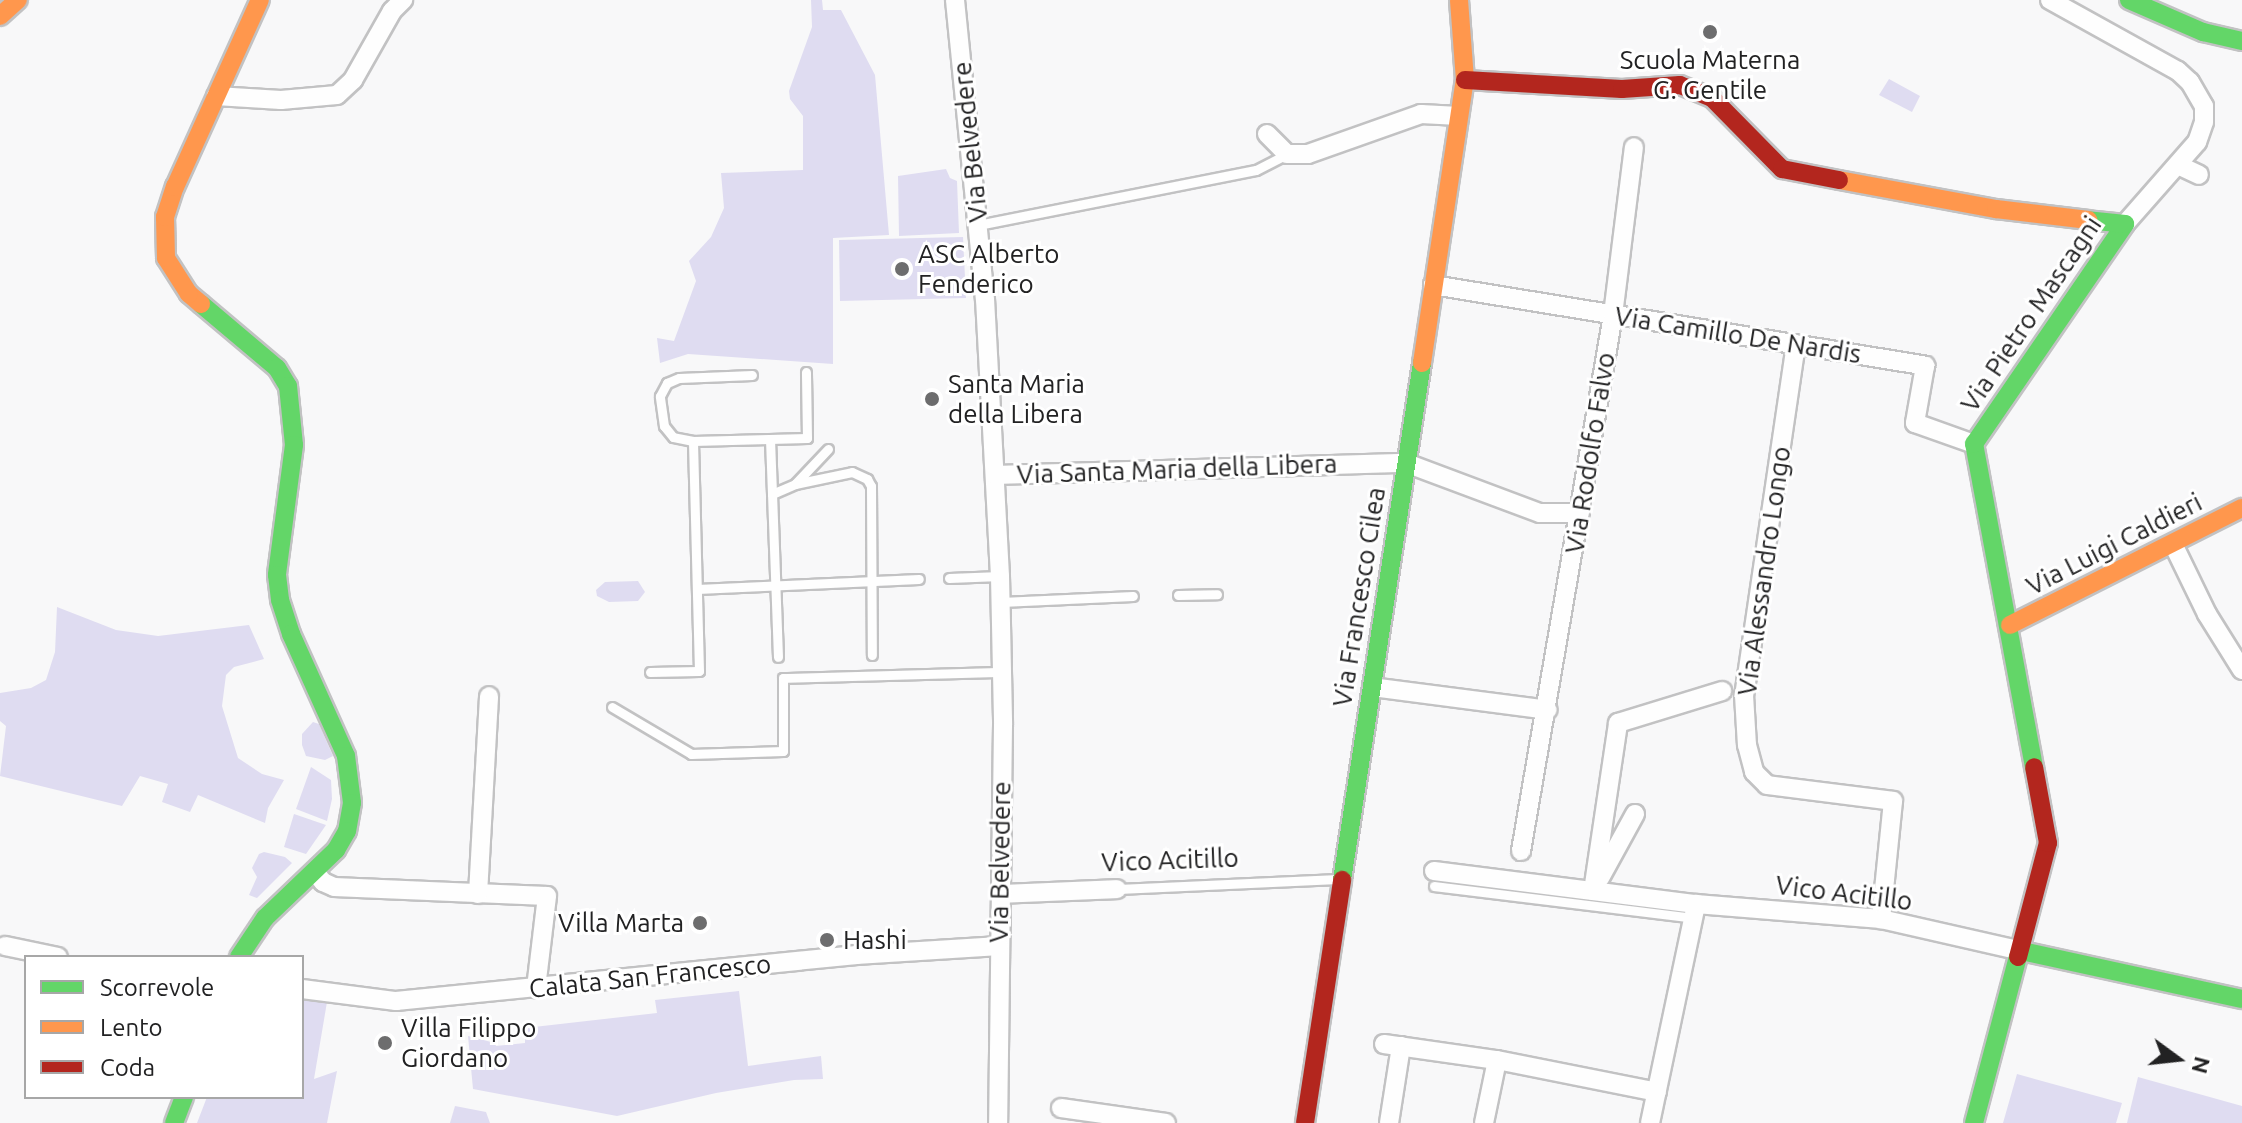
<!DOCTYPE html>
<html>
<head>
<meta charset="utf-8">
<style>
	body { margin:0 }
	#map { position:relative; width:2242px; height:1123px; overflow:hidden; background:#f8f8f9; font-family:Ubuntu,sans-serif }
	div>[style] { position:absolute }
	.green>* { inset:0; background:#dfdcf1 }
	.roads { filter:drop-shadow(2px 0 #c2c2c3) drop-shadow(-2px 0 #c2c2c3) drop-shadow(0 2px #c2c2c3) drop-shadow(0 -2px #c2c2c3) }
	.lane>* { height:9px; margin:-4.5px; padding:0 4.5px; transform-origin:4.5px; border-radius:4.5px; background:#fefefe }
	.street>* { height:18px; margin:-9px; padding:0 9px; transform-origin:9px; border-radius:9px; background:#fefefe }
	.fast>* { height:18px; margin:-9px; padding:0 9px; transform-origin:9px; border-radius:9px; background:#63d668 }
	.slow>* { height:18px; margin:-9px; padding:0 9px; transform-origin:9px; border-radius:9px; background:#ff974d }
	.jam>* { height:18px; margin:-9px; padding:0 9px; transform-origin:9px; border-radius:9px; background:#b3261e }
	.dots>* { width:22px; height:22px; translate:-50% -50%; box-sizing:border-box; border:4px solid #fff; border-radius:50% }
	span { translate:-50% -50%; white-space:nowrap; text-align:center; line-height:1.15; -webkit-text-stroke:6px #fff; paint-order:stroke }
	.poi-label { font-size:26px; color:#222223 }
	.left { translate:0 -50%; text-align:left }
	.right { translate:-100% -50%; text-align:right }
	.street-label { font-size:26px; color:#222223 }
	.legend { position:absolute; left:24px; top:955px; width:280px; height:144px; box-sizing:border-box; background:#fff; border:2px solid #a7a7a7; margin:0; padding:10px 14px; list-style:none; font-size:24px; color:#222223 }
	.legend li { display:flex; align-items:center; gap:16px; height:40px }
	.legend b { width:40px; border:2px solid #a7a7a7 }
	.north { position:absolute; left:2138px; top:1019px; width:80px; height:80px; -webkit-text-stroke:6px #fff; paint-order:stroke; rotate:105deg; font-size:22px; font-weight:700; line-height:32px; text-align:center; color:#222223 }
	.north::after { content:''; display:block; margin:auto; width:28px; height:36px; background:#222223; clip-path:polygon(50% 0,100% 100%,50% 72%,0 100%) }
</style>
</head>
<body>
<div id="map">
	<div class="green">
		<i style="clip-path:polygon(811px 0,822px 0,823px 10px,841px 10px,875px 75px,889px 235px,833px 238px,833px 364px,688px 354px,660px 363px,657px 338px,674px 341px,696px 281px,689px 261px,711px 237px,724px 208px,721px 173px,803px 170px,803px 116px,790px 99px,789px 91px,812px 27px)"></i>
		<i style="clip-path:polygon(1889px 79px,1920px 96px,1912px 112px,1879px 95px)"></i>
		<i style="clip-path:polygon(946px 169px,950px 178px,957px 181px,959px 233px,899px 236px,898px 176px)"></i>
		<i style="clip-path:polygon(963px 237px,966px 298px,840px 301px,839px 240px)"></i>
		<i style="clip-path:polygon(638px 581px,645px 592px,638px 601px,609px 602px,597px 596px,596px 590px,605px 582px)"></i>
		<i style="clip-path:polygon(57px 607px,116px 630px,158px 636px,249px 625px,264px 659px,234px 667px,226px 675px,222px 706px,238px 758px,262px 774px,284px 780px,268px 808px,265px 823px,198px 795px,190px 812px,162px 802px,168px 784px,140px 776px,122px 806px,0 776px,6px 726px,0 721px,0 693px,31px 688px,46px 680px,55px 652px)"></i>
		<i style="clip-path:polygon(313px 722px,319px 724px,333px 756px,325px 760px,306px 756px,302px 745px,302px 734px)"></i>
		<i style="clip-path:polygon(311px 767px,331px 780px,332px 799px,327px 821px,296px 809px)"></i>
		<i style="clip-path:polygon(294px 814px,326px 825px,306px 854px,284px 847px)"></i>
		<i style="clip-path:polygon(264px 852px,285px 857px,292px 863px,257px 898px,249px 895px,257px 877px,252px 868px,259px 854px)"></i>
		<i style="clip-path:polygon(739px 991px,748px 1066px,821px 1056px,823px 1079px,794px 1080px,716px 1093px,617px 1116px,473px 1089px,468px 1036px,495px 1043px,496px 1046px,525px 1043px,525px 1028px,657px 1013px,655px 1000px)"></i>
		<i style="clip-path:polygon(302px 998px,327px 1002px,314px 1079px,337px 1071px,327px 1123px,197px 1123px,207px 1097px,302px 1097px)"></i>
		<i style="clip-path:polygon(2017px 1074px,2122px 1103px,2116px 1123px,2003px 1123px)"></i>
		<i style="clip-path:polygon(2138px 1077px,2242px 1106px,2242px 1123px,2127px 1123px)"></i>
		<i style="clip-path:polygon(455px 1106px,486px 1112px,490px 1123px,450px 1123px)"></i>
	</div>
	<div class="roads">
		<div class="lane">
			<i style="left:978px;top:225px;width:283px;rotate:-11.2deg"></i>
			<i style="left:1256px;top:170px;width:35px;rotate:-27deg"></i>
			<i style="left:770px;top:439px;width:218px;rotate:87.9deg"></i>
			<i style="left:693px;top:441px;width:20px;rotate:-169deg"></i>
			<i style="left:673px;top:437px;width:14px;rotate:-129deg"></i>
			<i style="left:664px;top:426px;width:30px;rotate:-98deg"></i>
			<i style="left:660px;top:396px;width:15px;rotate:-62deg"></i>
			<i style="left:667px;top:383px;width:13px;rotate:-23deg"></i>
			<i style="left:679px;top:378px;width:73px;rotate:-2.4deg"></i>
			<i style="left:828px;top:449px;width:48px;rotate:133.3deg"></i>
			<i style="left:795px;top:484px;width:58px;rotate:-11.9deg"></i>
			<i style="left:852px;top:472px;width:17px;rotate:25deg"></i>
			<i style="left:867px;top:479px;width:8px;rotate:60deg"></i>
			<i style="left:871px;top:486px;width:169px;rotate:89.7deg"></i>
			<i style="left:772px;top:494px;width:25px;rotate:-23deg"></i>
			<i style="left:949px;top:578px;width:51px;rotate:-2.2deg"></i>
			<i style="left:697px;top:589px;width:222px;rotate:-2.6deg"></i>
			<i style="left:1178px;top:595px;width:39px;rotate:-1deg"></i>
			<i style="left:1001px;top:602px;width:132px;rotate:-2.6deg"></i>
			<i style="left:650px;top:672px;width:49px;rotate:-1.2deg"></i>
			<i style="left:699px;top:671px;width:230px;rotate:-91.5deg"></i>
			<i style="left:693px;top:441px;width:114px;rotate:-1.5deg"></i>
			<i style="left:807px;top:438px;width:66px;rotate:-90.9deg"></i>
			<i style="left:612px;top:707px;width:92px;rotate:30.7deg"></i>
			<i style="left:691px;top:754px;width:92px;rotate:-1.9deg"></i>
			<i style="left:783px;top:751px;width:73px;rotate:-90deg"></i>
			<i style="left:783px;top:678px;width:219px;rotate:-1.6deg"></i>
			<i style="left:1434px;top:886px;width:261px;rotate:7deg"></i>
			<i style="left:1117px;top:889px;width:222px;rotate:-2.6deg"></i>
		</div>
		<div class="street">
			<i style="left:955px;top:0;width:301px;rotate:84.3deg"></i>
			<i style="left:985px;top:299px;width:277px;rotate:86.9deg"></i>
			<i style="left:1000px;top:576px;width:149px;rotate:88.8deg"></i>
			<i style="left:1003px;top:725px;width:398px;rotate:90.7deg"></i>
			<i style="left:2050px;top:0;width:146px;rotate:29deg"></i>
			<i style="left:2178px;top:71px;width:16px;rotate:43deg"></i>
			<i style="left:2190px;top:82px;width:28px;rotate:60deg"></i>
			<i style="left:2204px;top:106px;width:16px;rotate:90deg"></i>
			<i style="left:2204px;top:122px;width:21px;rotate:109deg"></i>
			<i style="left:2197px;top:142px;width:109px;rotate:131.3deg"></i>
			<i style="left:216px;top:96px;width:65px;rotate:3.5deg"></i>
			<i style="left:281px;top:100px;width:56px;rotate:-5.1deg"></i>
			<i style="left:337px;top:95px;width:22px;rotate:-43deg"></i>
			<i style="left:353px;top:80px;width:79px;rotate:-60.5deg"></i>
			<i style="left:392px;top:11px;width:16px;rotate:-45deg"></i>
			<i style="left:1267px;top:134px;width:28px;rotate:45deg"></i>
			<i style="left:1287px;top:154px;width:21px"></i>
			<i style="left:1308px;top:154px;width:120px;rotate:-19.5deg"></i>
			<i style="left:1421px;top:114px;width:38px;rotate:3deg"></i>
			<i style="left:2178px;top:165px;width:23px;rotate:25deg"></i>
			<i style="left:1433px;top:285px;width:499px;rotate:9.3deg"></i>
			<i style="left:1925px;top:366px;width:58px;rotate:100deg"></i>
			<i style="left:1915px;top:423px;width:63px;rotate:19.6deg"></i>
			<i style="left:1796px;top:344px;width:355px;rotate:98.4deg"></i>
			<i style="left:1744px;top:695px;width:50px;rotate:86.6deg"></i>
			<i style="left:1747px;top:745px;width:28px;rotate:75deg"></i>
			<i style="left:1754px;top:772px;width:18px;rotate:45deg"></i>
			<i style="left:1767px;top:785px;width:127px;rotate:7.2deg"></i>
			<i style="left:1893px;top:801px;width:119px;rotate:95.8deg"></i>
			<i style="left:995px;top:475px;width:411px;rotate:-1.7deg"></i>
			<i style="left:1406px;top:463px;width:143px;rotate:20.5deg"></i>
			<i style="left:1540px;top:513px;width:40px"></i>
			<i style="left:2173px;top:544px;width:78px;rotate:64.1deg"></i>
			<i style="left:2207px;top:614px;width:66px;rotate:58deg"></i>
			<i style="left:1372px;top:687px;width:177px;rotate:7.4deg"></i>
			<i style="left:1521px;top:851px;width:544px;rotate:-80.26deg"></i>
			<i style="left:1613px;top:315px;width:169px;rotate:-82.9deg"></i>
			<i style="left:1434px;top:871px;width:264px;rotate:7.2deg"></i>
			<i style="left:1696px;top:904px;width:186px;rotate:4.6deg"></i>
			<i style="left:1881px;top:919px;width:145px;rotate:12.8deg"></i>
			<i style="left:315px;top:872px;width:13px;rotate:51deg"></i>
			<i style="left:323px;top:882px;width:12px;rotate:24deg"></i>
			<i style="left:334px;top:887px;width:213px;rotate:2.4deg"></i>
			<i style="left:547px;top:896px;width:93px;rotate:96.8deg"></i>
			<i style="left:1600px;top:878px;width:73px;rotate:-61.3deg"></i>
			<i style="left:1593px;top:891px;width:170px;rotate:-81.5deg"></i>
			<i style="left:1618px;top:723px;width:109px;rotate:-17.1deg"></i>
			<i style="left:478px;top:894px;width:198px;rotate:-86.8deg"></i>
			<i style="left:1000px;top:894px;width:117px;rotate:-2.4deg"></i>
			<i style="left:5px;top:946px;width:54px;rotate:11.7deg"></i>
			<i style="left:302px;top:989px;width:95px;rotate:7.3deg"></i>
			<i style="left:396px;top:1001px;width:463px;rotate:-5.7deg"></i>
			<i style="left:857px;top:955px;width:142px;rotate:-3.6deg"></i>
			<i style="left:1384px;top:1044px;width:114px;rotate:8.1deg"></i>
			<i style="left:1497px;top:1060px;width:163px;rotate:11.3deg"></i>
			<i style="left:1061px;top:1108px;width:106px;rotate:8.1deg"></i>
			<i style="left:1389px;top:1123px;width:78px;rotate:-81.1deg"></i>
			<i style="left:1484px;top:1123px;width:64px;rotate:-78.3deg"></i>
			<i style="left:1650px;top:1123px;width:224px;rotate:-78.1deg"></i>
		</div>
		<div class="fast">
			<i style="left:2129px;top:0;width:81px;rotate:23.4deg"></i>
			<i style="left:2203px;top:32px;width:40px;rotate:13deg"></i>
			<i style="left:201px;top:304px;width:99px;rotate:40.1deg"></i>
			<i style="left:277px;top:368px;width:21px;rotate:59deg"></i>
			<i style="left:288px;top:386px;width:59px;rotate:84.2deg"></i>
			<i style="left:294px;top:445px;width:131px;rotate:97.5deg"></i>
			<i style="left:277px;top:575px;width:25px;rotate:83deg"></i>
			<i style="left:280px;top:600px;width:36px;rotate:72deg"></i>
			<i style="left:291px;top:634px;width:134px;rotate:65.7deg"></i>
			<i style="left:346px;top:756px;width:47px;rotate:82.7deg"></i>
			<i style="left:352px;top:803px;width:28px;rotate:100deg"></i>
			<i style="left:347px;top:831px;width:22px;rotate:120deg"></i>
			<i style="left:336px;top:850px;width:98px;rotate:136.2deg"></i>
			<i style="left:265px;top:918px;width:47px;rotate:123.7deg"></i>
			<i style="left:2034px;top:767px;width:329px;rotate:-100.5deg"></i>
			<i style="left:1974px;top:444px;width:267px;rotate:-55.5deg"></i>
			<i style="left:2125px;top:224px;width:37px;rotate:-174deg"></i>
			<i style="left:1342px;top:880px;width:523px;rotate:-81.2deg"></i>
			<i style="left:2022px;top:951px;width:225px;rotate:12.3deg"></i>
			<i style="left:174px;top:1123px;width:28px;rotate:-69deg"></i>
			<i style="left:1974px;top:1123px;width:172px;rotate:-75.2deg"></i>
		</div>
		<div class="slow">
			<i style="left:0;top:16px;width:24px;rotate:-42deg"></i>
			<i style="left:1839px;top:180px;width:160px;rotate:10.5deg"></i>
			<i style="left:1996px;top:209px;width:93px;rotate:6.8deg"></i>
			<i style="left:201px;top:304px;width:16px;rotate:-140deg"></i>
			<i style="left:189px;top:294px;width:43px;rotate:-122.6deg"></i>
			<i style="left:166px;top:258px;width:41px;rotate:-91.4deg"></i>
			<i style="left:165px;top:217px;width:32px;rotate:-72deg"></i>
			<i style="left:175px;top:187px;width:205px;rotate:-65.6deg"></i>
			<i style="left:1422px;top:363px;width:286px;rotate:-81.4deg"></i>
			<i style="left:1465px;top:80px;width:80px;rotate:-94.3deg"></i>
			<i style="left:2010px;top:625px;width:260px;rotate:-26.8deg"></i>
		</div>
		<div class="jam">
			<i style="left:1465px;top:80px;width:157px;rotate:3.3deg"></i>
			<i style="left:1622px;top:89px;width:58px;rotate:-3.9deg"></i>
			<i style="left:1680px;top:85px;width:35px;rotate:22deg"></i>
			<i style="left:1712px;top:98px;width:100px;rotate:45.4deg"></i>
			<i style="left:1782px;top:169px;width:58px;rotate:10.9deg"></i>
			<i style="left:2018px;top:957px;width:118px;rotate:-75.3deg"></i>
			<i style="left:2048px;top:843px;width:77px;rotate:-100.4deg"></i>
			<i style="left:1305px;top:1123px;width:246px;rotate:-81.3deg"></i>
		</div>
	</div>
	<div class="dots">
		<i style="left:1710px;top:32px;background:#6d6d6e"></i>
		<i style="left:902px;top:269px;background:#6d6d6e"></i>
		<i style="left:932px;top:399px;background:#6d6d6e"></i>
		<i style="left:700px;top:923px;background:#6d6d6e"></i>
		<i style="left:827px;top:940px;background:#6d6d6e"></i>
		<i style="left:385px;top:1043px;background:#6d6d6e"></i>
	</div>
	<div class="poi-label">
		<span style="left:1710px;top:75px">Scuola Materna<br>G. Gentile</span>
		<span class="left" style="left:918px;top:269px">ASC Alberto<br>Fenderico</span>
		<span class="left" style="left:948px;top:399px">Santa Maria<br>della Libera</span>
		<span class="right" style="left:684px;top:923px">Villa Marta</span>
		<span class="left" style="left:843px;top:940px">Hashi</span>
		<span class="left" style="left:401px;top:1043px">Villa Filippo<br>Giordano</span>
	</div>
	<div class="street-label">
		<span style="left:970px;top:142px;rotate:-96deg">Via Belvedere</span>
		<span style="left:2031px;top:314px;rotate:-56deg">Via Pietro Mascagni</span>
		<span style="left:1738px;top:335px;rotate:9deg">Via Camillo De Nardis</span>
		<span style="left:1590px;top:453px;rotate:-81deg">Via Rodolfo Falvo</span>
		<span style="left:1177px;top:469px;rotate:-2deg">Via Santa Maria della Libera</span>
		<span style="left:2114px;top:544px;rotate:-27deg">Via Luigi Caldieri</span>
		<span style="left:1764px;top:571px;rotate:-82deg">Via Alessandro Longo</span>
		<span style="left:1359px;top:597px;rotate:-81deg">Via Francesco Cilea</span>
		<span style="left:1170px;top:860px;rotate:-2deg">Vico Acitillo</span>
		<span style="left:1000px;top:862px;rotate:-89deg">Via Belvedere</span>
		<span style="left:1844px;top:893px;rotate:7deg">Vico Acitillo</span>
		<span style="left:650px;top:976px;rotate:-6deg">Calata San Francesco</span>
	</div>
	<ul class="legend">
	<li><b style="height:10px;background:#63d668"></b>Scorrevole</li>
	<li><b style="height:10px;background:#ff974d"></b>Lento</li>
	<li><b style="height:10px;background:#b3261e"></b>Coda</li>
	</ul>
	<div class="north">N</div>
</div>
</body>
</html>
